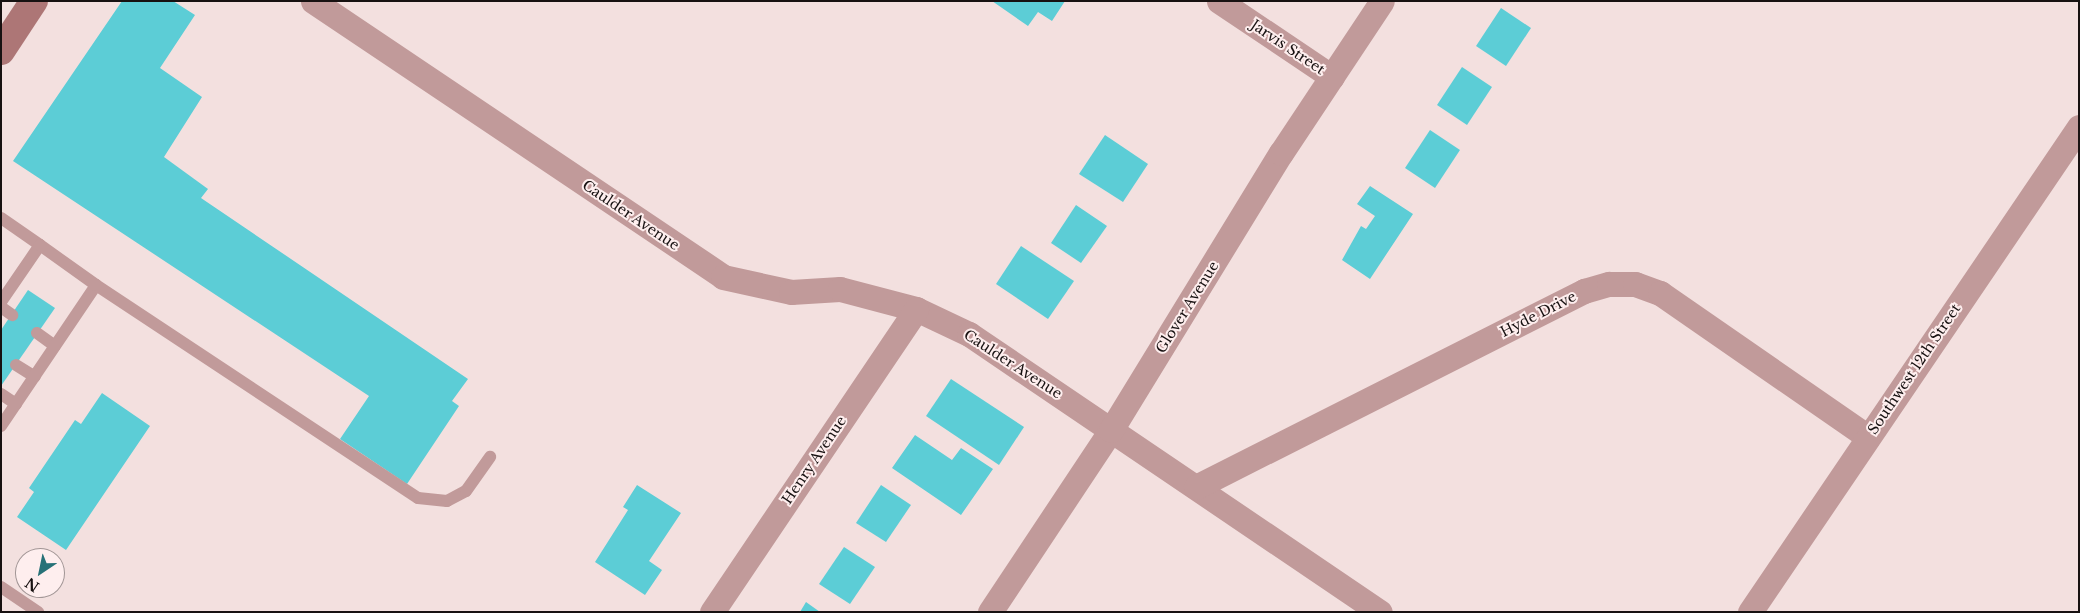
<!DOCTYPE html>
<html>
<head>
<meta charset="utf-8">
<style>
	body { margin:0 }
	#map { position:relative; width:2080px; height:613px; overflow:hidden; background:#f3e0df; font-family:"Libre Baskerville",serif }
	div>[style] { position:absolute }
	.building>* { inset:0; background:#5ccdd6 }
	.service>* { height:12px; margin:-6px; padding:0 6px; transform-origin:6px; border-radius:6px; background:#c19a9a }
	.minor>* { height:25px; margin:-12.5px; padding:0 12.5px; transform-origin:12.5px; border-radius:12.5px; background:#c19a9a }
	.secondary>* { height:28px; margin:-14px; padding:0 14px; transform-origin:14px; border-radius:14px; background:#ad7676 }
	span { translate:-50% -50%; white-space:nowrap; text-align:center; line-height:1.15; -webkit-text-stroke:4px #feeeee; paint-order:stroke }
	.street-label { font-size:14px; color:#171111 }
	.frame { position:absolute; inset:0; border:2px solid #171111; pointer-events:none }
	.north { position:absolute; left:15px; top:548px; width:50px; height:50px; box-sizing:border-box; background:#feeeee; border:1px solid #a29696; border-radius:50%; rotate:214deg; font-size:14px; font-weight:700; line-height:20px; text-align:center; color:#171111 }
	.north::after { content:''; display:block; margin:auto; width:18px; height:22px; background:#277177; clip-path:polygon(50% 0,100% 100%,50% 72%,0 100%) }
</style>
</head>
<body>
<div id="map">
	<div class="building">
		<i style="clip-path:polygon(122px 1px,173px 1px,195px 15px,160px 68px,202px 97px,164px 157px,208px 189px,201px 198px,468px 379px,452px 401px,459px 406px,407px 484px,340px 439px,369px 396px,13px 161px)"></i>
		<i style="clip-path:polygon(992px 1px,1065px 1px,1052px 21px,1038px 12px,1028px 26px)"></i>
		<i style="clip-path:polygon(1501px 8px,1531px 28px,1506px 66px,1476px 46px)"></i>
		<i style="clip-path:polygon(1462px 67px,1492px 87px,1467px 125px,1437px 105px)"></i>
		<i style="clip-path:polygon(1430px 130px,1460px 150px,1435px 188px,1405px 168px)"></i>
		<i style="clip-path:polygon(1105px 135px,1148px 164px,1123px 202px,1079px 174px)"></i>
		<i style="clip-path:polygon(1370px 186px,1413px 214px,1370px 279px,1342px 260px,1361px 226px,1366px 229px,1375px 216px,1357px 204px)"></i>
		<i style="clip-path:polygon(1076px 205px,1107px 226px,1081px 263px,1051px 243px)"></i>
		<i style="clip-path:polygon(1021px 246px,1074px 281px,1048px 319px,996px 284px)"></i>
		<i style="clip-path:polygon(28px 290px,55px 308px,1px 386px,1px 330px)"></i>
		<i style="clip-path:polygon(951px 379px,1024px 427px,999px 465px,926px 416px)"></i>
		<i style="clip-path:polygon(102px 393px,150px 426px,66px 550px,17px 517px,34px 492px,29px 488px,75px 420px,81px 424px)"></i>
		<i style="clip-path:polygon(915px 435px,952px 460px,961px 448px,993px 469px,961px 515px,892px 468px)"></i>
		<i style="clip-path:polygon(637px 485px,681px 513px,649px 561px,662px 570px,645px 595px,595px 562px,628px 510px,623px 507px)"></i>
		<i style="clip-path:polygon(881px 485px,911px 505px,886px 542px,856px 523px)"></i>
		<i style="clip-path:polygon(844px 547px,875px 567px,850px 604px,819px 584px)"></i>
		<i style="clip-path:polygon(806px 602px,820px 612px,800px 612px)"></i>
	</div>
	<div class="service">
		<i style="left:1px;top:218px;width:47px;rotate:34.7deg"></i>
		<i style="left:40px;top:245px;width:69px;rotate:124.4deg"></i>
		<i style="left:96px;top:285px;width:386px;rotate:33.5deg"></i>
		<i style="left:418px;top:498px;width:29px;rotate:6deg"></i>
		<i style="left:447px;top:501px;width:21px;rotate:-28deg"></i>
		<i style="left:466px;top:491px;width:42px;rotate:-54.8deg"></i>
		<i style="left:1px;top:307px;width:14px;rotate:36deg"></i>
		<i style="left:37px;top:333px;width:22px;rotate:36deg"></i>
		<i style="left:16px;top:365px;width:22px;rotate:32deg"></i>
		<i style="left:1px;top:394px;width:18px;rotate:34deg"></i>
		<i style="left:1px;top:426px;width:170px;rotate:-56deg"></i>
		<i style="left:96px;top:285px;width:69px;rotate:-144.5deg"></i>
		<i style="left:1px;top:587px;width:45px;rotate:34deg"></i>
	</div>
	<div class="minor">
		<i style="left:313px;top:1px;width:494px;rotate:33.9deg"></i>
		<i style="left:723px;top:277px;width:70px;rotate:12.4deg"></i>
		<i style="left:791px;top:292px;width:49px;rotate:-3.5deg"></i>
		<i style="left:840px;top:289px;width:79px;rotate:14.7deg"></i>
		<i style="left:916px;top:309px;width:59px;rotate:25.3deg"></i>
		<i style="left:969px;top:334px;width:496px;rotate:34.1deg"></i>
		<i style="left:1219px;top:1px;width:136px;rotate:33.9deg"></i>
		<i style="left:1196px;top:487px;width:435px;rotate:-26.8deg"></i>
		<i style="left:1584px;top:291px;width:26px;rotate:-16deg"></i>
		<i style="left:1609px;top:284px;width:26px"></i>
		<i style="left:1635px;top:284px;width:27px;rotate:20deg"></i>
		<i style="left:1660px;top:293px;width:253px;rotate:34.7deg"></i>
		<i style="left:712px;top:612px;width:365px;rotate:-56deg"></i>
		<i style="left:990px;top:612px;width:219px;rotate:-56.4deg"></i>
		<i style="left:1111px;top:430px;width:325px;rotate:-58.5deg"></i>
		<i style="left:1281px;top:153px;width:182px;rotate:-56.4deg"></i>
		<i style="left:1750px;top:612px;width:586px;rotate:-55.85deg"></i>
	</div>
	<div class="secondary">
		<i style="left:1px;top:51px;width:60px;rotate:-56.6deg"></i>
	</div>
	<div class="street-label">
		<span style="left:1288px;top:47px;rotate:34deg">Jarvis Street</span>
		<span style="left:631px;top:215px;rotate:34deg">Caulder Avenue</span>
		<span style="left:1187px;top:307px;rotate:-58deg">Glover Avenue</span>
		<span style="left:1538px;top:314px;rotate:-27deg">Hyde Drive</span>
		<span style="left:1013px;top:364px;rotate:33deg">Caulder Avenue</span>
		<span style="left:1914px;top:369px;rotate:-56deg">Southwest 12th Street</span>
		<span style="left:814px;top:460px;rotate:-56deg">Henry Avenue</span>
	</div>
	<div class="frame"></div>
	<div class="north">N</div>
</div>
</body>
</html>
